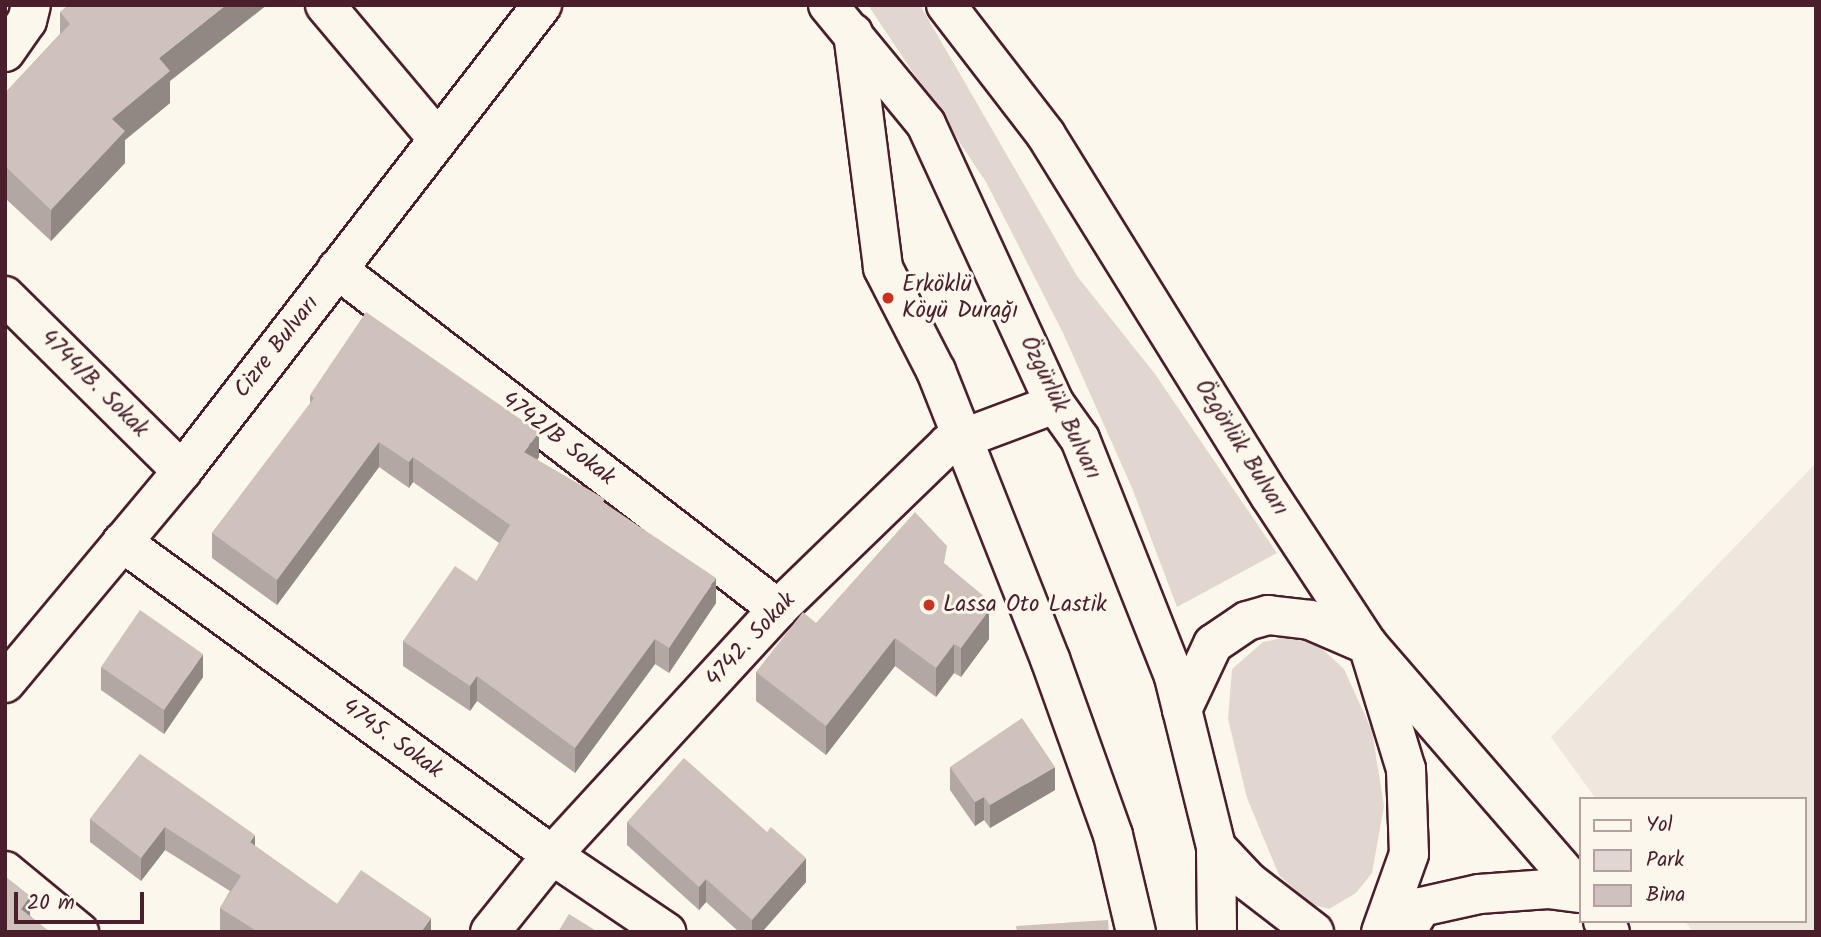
<!DOCTYPE html>
<html>
<head>
<meta charset="utf-8">
<style>
	body { margin:0 }
	#map { position:relative; width:1821px; height:937px; overflow:hidden; background:#fbf7ec; font-family:Kalam,sans-serif }
	div>[style] { position:absolute }
	.built>* { inset:0; background:#eee7de }
	.green>* { inset:0; background:#e2d7d0 }
	.roads { filter:drop-shadow(2px 0 #4a1f2b) drop-shadow(-2px 0 #4a1f2b) drop-shadow(0 2px #4a1f2b) drop-shadow(0 -2px #4a1f2b) }
	.minor>* { height:38px; margin:-19px; padding:0 19px; transform-origin:19px; border-radius:19px; background:#fbf7ec }
	.major>* { height:38px; margin:-19px; padding:0 19px; transform-origin:19px; border-radius:19px; background:#fbf7ec }
	.wall>* { inset:0; background:#b2a7a2 }
	.shaded-wall>* { inset:0; background:#918884 }
	.building>* { inset:0; background:#cfc2bc }
	.dots>* { width:19px; height:19px; translate:-50% -50%; box-sizing:border-box; border:4px solid #fbf7ec; border-radius:50% }
	span { translate:-50% -50%; white-space:nowrap; text-align:center; line-height:1.15; -webkit-text-stroke:6px #fbf7ec; paint-order:stroke }
	.poi-label { font-size:23px; color:#4a1f2b }
	.left { translate:0 -50%; text-align:left }
	.street-label { font-size:23px; color:#4a1f2b }
	.frame { position:absolute; inset:0; border:7px solid #4a1f2b; pointer-events:none }
	.legend { position:absolute; left:1579px; top:797px; width:228px; height:126px; box-sizing:border-box; background:#fbf7ec; border:2px solid #b4a19f; margin:0; padding:9px 12px; list-style:none; font-size:21px; color:#4a1f2b }
	.legend li { display:flex; align-items:center; gap:14px; height:35px }
	.legend b { width:35px; border:2px solid #b4a19f }
	.scale { position:absolute; left:14px; top:892px; width:130px; height:32px; box-sizing:border-box; border:4px solid #4a1f2b; border-top:0; padding-left:9px; font-size:21px; line-height:24px; white-space:nowrap; color:#4a1f2b; -webkit-text-stroke:5px #fbf7ec; paint-order:stroke }
</style>
</head>
<body>
<div id="map">
	<div class="built">
		<i style="clip-path:polygon(1816px 463px,1816px 932px,1693px 932px,1685px 921px,1805px 921px,1805px 799px,1596px 799px,1551px 737px)"></i>
	</div>
	<div class="green">
		<i style="clip-path:polygon(868px 5px,920px 5px,1077px 276px,1155px 374px,1277px 553px,1177px 607px,1132px 488px,1063px 333px,986px 182px)"></i>
		<i style="clip-path:polygon(1288px 637px,1318px 645px,1344px 669px,1372px 731px,1384px 806px,1372px 873px,1356px 893px,1329px 909px,1310px 904px,1279px 875px,1247px 798px,1228px 719px,1232px 669px,1263px 642px)"></i>
	</div>
	<div class="roads">
		<div class="minor">
			<i style="left:325px;top:5px;width:174px;rotate:49.9deg"></i>
			<i style="left:853px;top:33px;width:237px;rotate:82.7deg"></i>
			<i style="left:883px;top:268px;width:116px;rotate:62.8deg"></i>
			<i style="left:936px;top:371px;width:310px;rotate:68.4deg"></i>
			<i style="left:1050px;top:659px;width:187px;rotate:70.3deg"></i>
			<i style="left:1113px;top:835px;width:100px;rotate:76.7deg"></i>
			<i style="left:5px;top:52px;width:38px;rotate:-55deg"></i>
			<i style="left:27px;top:21px;width:16px;rotate:-76deg"></i>
			<i style="left:337px;top:269px;width:557px;rotate:37.63deg"></i>
			<i style="left:5px;top:296px;width:249px;rotate:44.7deg"></i>
			<i style="left:122px;top:542px;width:532px;rotate:36.05deg"></i>
			<i style="left:552px;top:855px;width:138px;rotate:34deg"></i>
			<i style="left:1368px;top:645px;width:325px;rotate:49.1deg"></i>
			<i style="left:5px;top:871px;width:96px;rotate:39.5deg"></i>
			<i style="left:1603px;top:921px;width:13px;rotate:58deg"></i>
			<i style="left:490px;top:932px;width:99px;rotate:-51.2deg"></i>
			<i style="left:552px;top:855px;width:334px;rotate:-47.4deg"></i>
			<i style="left:778px;top:609px;width:237px;rotate:-44.1deg"></i>
			<i style="left:948px;top:444px;width:114px;rotate:-20.5deg"></i>
			<i style="left:1406px;top:932px;width:29px;rotate:-59deg"></i>
			<i style="left:1421px;top:907px;width:59px;rotate:-12.6deg"></i>
			<i style="left:1479px;top:894px;width:69px;rotate:-4.1deg"></i>
			<i style="left:1548px;top:889px;width:33px;rotate:7deg"></i>
		</div>
		<div class="major">
			<i style="left:828px;top:5px;width:154px;rotate:50.5deg"></i>
			<i style="left:926px;top:124px;width:308px;rotate:65.3deg"></i>
			<i style="left:1055px;top:404px;width:43px;rotate:54.5deg"></i>
			<i style="left:1080px;top:439px;width:256px;rotate:68.4deg"></i>
			<i style="left:1174px;top:677px;width:175px;rotate:76.1deg"></i>
			<i style="left:1216px;top:847px;width:85px;rotate:89.3deg"></i>
			<i style="left:946px;top:5px;width:164px;rotate:52.4deg"></i>
			<i style="left:1046px;top:135px;width:425px;rotate:58.2deg"></i>
			<i style="left:1270px;top:496px;width:178px;rotate:56.7deg"></i>
			<i style="left:1368px;top:645px;width:130px;rotate:73deg"></i>
			<i style="left:1406px;top:769px;width:85px;rotate:88deg"></i>
			<i style="left:1409px;top:854px;width:83px;rotate:109.7deg"></i>
			<i style="left:5px;top:683px;width:276px;rotate:-50.1deg"></i>
			<i style="left:182px;top:471px;width:589px;rotate:-52.31deg"></i>
			<i style="left:1182px;top:710px;width:73px;rotate:-64.8deg"></i>
			<i style="left:1213px;top:644px;width:41px;rotate:-34.1deg"></i>
			<i style="left:1247px;top:621px;width:22px;rotate:-16deg"></i>
			<i style="left:1268px;top:615px;width:42px;rotate:6.8deg"></i>
			<i style="left:1310px;top:620px;width:63px;rotate:23.3deg"></i>
			<i style="left:1216px;top:847px;width:48px;rotate:46.7deg"></i>
			<i style="left:1249px;top:882px;width:82px;rotate:37.6deg"></i>
		</div>
	</div>
	<div class="wall">
		<i style="clip-path:polygon(60px 12px,170px 81px,170px 103px,125px 140px,125px 163px,51px 241px,5px 198px,5px 93px,60px 34px)"></i>
		<i style="clip-path:polygon(310px 395px,539px 457px,537px 460px,605px 504px,716px 603px,669px 673px,655px 664px,575px 773px,477px 701px,470px 711px,403px 666px,403px 641px,477px 581px,499px 543px,413px 482px,409px 488px,379px 467px,277px 605px,212px 558px,212px 533px,310px 404px)"></i>
		<i style="clip-path:polygon(947px 565px,989px 639px,961px 677px,954px 673px,936px 697px,895px 666px,826px 755px,756px 701px,756px 672px,816px 623px)"></i>
		<i style="clip-path:polygon(101px 667px,203px 677px,164px 734px,101px 690px)"></i>
		<i style="clip-path:polygon(140px 754px,255px 846px,337px 904px,431px 932px,222px 932px,220px 930px,220px 908px,230px 891px,165px 850px,141px 881px,90px 842px,90px 819px)"></i>
		<i style="clip-path:polygon(950px 767px,1055px 790px,990px 828px,984px 820px,975px 826px,950px 790px)"></i>
		<i style="clip-path:polygon(627px 822px,806px 882px,762px 932px,739px 932px,706px 902px,699px 910px,627px 845px)"></i>
	</div>
	<div class="shaded-wall">
		<i style="clip-path:polygon(226px 5px,267px 5px,170px 81px,170px 103px,125px 140px,125px 163px,51px 241px,51px 210px,112px 119px,159px 58px)"></i>
		<i style="clip-path:polygon(539px 432px,539px 457px,524px 478px,524px 452px)"></i>
		<i style="clip-path:polygon(379px 442px,379px 467px,277px 605px,277px 580px)"></i>
		<i style="clip-path:polygon(413px 457px,413px 482px,409px 488px,409px 462px)"></i>
		<i style="clip-path:polygon(716px 578px,716px 603px,669px 673px,669px 648px)"></i>
		<i style="clip-path:polygon(989px 610px,989px 639px,961px 677px,961px 648px)"></i>
		<i style="clip-path:polygon(895px 638px,895px 666px,826px 755px,826px 726px)"></i>
		<i style="clip-path:polygon(655px 639px,655px 664px,575px 773px,575px 748px)"></i>
		<i style="clip-path:polygon(954px 644px,954px 673px,936px 697px,936px 668px)"></i>
		<i style="clip-path:polygon(203px 654px,203px 677px,164px 734px,164px 710px)"></i>
		<i style="clip-path:polygon(477px 676px,477px 701px,470px 711px,470px 686px)"></i>
		<i style="clip-path:polygon(1055px 767px,1055px 790px,990px 828px,990px 805px)"></i>
		<i style="clip-path:polygon(984px 797px,984px 820px,975px 826px,975px 802px)"></i>
		<i style="clip-path:polygon(165px 827px,165px 850px,141px 881px,141px 858px)"></i>
		<i style="clip-path:polygon(255px 835px,255px 858px,250px 842px)"></i>
		<i style="clip-path:polygon(806px 858px,806px 882px,762px 932px,752px 932px,752px 920px)"></i>
		<i style="clip-path:polygon(706px 879px,706px 902px,699px 910px,699px 887px)"></i>
		<i style="clip-path:polygon(30px 896px,30px 920px,21px 909px)"></i>
		<i style="clip-path:polygon(431px 918px,431px 932px,421px 932px)"></i>
	</div>
	<div class="building">
		<i style="clip-path:polygon(68px 5px,226px 5px,159px 58px,170px 71px,112px 119px,125px 131px,51px 210px,5px 166px,5px 93px,70px 24px,60px 12px)"></i>
		<i style="clip-path:polygon(366px 312px,539px 432px,524px 452px,605px 499px,603px 502px,716px 578px,669px 648px,655px 639px,575px 748px,477px 676px,470px 686px,403px 641px,455px 566px,477px 581px,510px 525px,413px 457px,409px 462px,379px 442px,277px 580px,212px 533px,314px 398px,310px 395px)"></i>
		<i style="clip-path:polygon(915px 512px,947px 546px,944px 563px,986px 598px,989px 610px,961px 648px,954px 644px,936px 668px,895px 638px,826px 726px,756px 672px,803px 612px,816px 623px)"></i>
		<i style="clip-path:polygon(140px 610px,203px 654px,164px 710px,101px 667px)"></i>
		<i style="clip-path:polygon(1022px 718px,1055px 767px,990px 805px,984px 797px,975px 802px,950px 767px)"></i>
		<i style="clip-path:polygon(140px 754px,255px 835px,250px 842px,337px 904px,361px 870px,431px 918px,421px 932px,258px 932px,220px 908px,241px 876px,165px 827px,141px 858px,90px 819px)"></i>
		<i style="clip-path:polygon(684px 758px,767px 832px,771px 827px,806px 858px,752px 920px,706px 879px,699px 887px,627px 822px)"></i>
		<i style="clip-path:polygon(5px 876px,30px 896px,21px 909px,50px 932px,5px 932px)"></i>
		<i style="clip-path:polygon(569px 914px,598px 932px,558px 932px)"></i>
		<i style="clip-path:polygon(1108px 920px,1109px 932px,1017px 932px,1016px 926px)"></i>
	</div>
	<div class="dots">
		<i style="left:888px;top:298px;background:#c8321e"></i>
		<i style="left:929px;top:605px;background:#c8321e"></i>
	</div>
	<div class="poi-label">
		<span class="left" style="left:902px;top:298px">Erköklü<br>Köyü Durağı</span>
		<span class="left" style="left:943px;top:605px">Lassa Oto Lastik</span>
	</div>
	<div class="street-label">
		<span style="left:277px;top:347px;rotate:-52deg">Cizre Bulvarı</span>
		<span style="left:94px;top:384px;rotate:45deg">4744/B. Sokak</span>
		<span style="left:1060px;top:408px;rotate:64deg">Özgürlük Bulvarı</span>
		<span style="left:558px;top:439px;rotate:38deg">4742/B Sokak</span>
		<span style="left:1241px;top:448px;rotate:58deg">Özgörlük Bulvarı</span>
		<span style="left:751px;top:640px;rotate:-47deg">4742. Sokak</span>
		<span style="left:392px;top:739px;rotate:36deg">4745. Sokak</span>
	</div>
	<div class="frame"></div>
	<ul class="legend">
	<li><b style="height:9px;background:#fbf7ec"></b>Yol</li>
	<li><b style="height:19px;background:#e2d7d0"></b>Park</li>
	<li><b style="height:19px;background:#cfc2bc"></b>Bina</li>
	</ul>
	<div class="scale">20 m</div>
</div>
</body>
</html>
